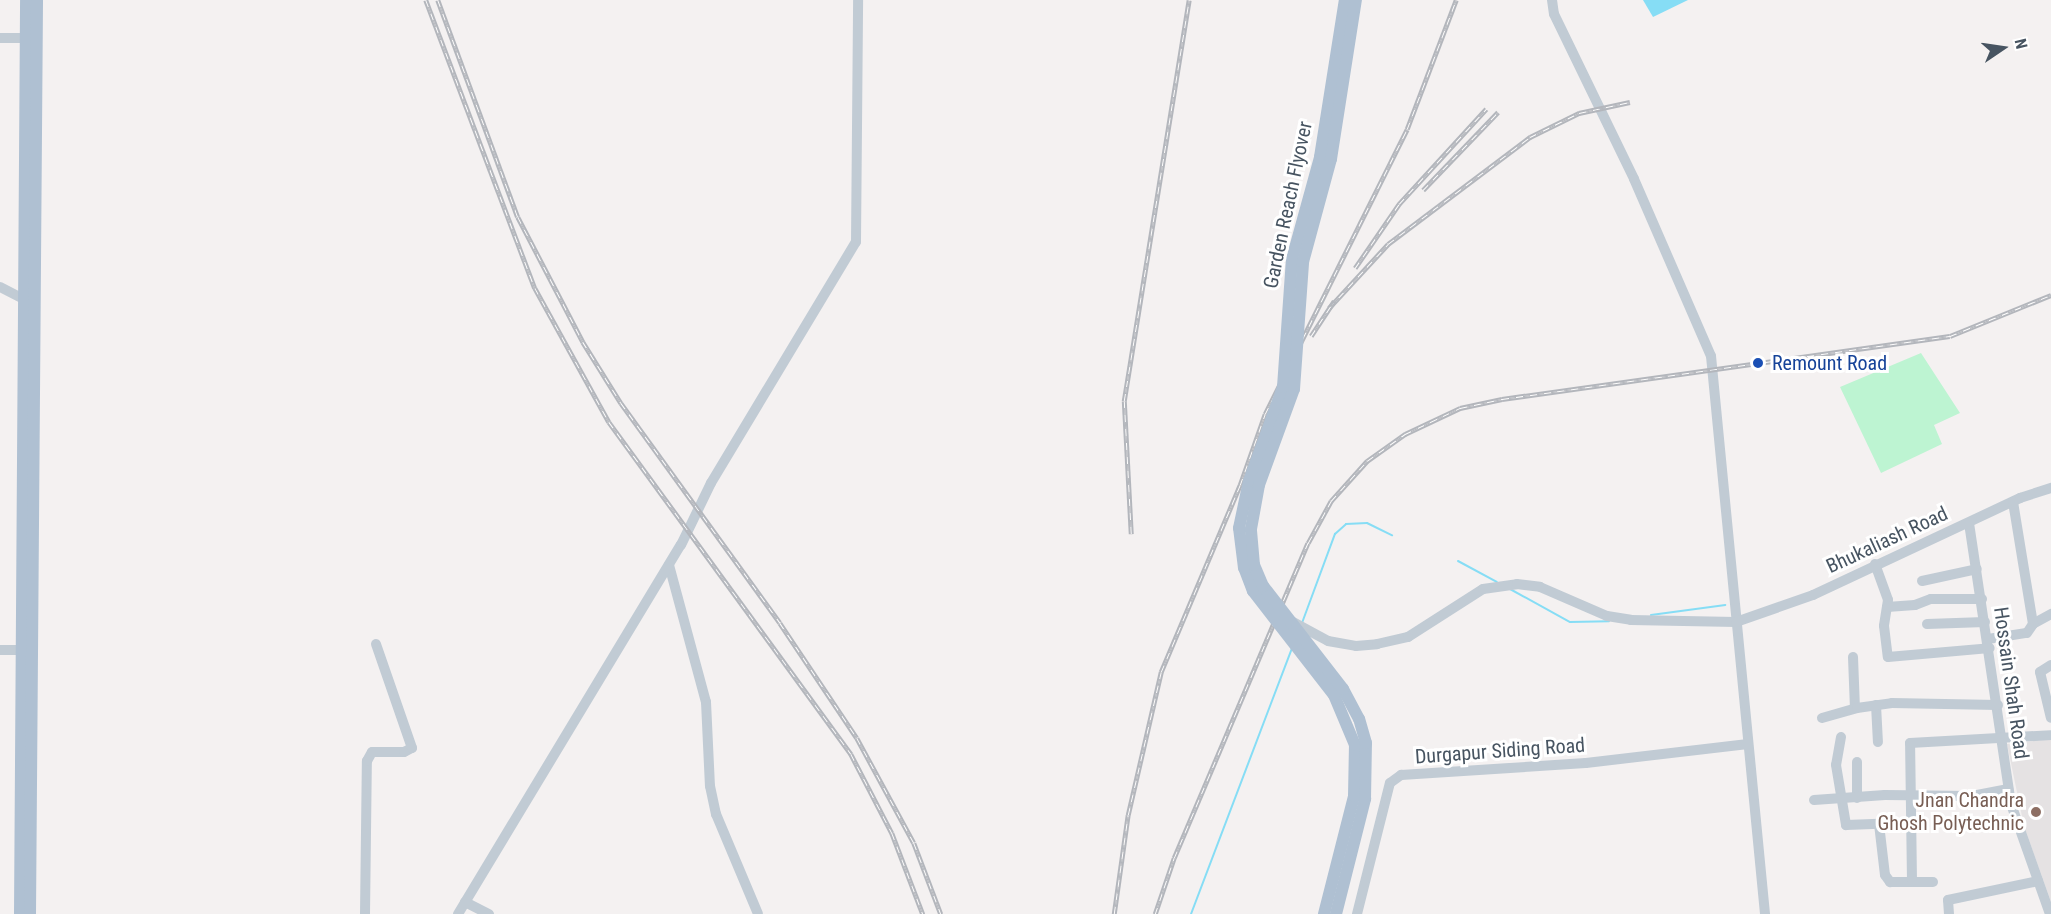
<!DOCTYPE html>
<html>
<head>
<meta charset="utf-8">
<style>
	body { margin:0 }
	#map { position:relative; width:2051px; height:914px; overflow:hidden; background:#f4f1f1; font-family:"Roboto Condensed",sans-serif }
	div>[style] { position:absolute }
	.education>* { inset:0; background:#e5e2e3 }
	.green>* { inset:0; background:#bdf4d2 }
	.water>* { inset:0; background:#86ddf5 }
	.stream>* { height:2px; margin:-1px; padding:0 1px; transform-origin:1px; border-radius:1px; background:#86ddf5 }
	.minor>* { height:10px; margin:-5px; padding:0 5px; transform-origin:5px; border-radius:5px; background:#c1cbd4 }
	.major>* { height:12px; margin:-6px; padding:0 6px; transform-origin:6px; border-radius:6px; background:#afc0d2 }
	.rail>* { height:4.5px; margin-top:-2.25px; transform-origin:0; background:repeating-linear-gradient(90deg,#fff 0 7px,#b3b6bc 0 14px); box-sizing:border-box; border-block:2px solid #b3b6bc }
	.major-bridge>* { height:12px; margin:-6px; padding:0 6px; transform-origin:6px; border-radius:6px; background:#afc0d2 }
	.dots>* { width:16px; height:16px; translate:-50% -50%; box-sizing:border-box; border:3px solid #fff; border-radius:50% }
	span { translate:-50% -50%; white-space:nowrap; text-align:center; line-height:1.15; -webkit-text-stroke:6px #fff; paint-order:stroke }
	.street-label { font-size:20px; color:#475461 }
	.transit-label { font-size:20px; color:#164399 }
	.left { translate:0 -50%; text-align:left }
	.education-label { font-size:20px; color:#785e54 }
	.right { translate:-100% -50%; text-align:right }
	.north { position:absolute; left:1973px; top:18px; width:60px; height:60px; -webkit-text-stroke:4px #fff; paint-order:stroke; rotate:77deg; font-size:16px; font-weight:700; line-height:24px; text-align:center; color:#475461 }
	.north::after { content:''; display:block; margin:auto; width:21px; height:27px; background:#475461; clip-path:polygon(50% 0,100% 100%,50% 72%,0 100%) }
</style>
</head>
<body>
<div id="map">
	<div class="education">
		<i style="clip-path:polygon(2051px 739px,2051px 902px,2024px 826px,2007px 744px)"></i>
	</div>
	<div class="green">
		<i style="clip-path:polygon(1921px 353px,1960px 413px,1934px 425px,1942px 444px,1881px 473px,1840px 387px)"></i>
	</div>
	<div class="water">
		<i style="clip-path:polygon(1643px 0,1688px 0,1653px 17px)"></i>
	</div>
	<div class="stream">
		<i style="left:1458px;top:561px;width:44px;rotate:28.3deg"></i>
		<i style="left:1510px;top:589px;width:68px;rotate:28.8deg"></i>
		<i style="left:1570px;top:622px;width:39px;rotate:-1deg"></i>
		<i style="left:1651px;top:615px;width:75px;rotate:-7.7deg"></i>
		<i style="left:1302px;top:623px;width:95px;rotate:-69.7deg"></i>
		<i style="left:1335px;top:534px;width:15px;rotate:-42deg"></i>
		<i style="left:1346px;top:524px;width:21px;rotate:-3deg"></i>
		<i style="left:1367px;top:523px;width:28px;rotate:26deg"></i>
		<i style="left:1191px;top:914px;width:285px;rotate:-69.2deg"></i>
	</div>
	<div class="minor">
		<i style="left:1552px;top:0;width:14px;rotate:82deg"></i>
		<i style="left:1554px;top:14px;width:183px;rotate:64.1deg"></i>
		<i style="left:1634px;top:179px;width:193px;rotate:66.5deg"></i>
		<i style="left:1711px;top:356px;width:561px;rotate:84.47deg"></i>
		<i style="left:0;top:38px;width:25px"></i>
		<i style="left:0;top:287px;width:25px;rotate:27deg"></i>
		<i style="left:1969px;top:523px;width:284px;rotate:81.5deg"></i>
		<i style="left:2011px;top:804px;width:117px;rotate:70.5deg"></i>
		<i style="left:1875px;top:564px;width:38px;rotate:70deg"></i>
		<i style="left:1888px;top:600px;width:26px;rotate:99deg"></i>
		<i style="left:1884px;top:626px;width:31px;rotate:83deg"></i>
		<i style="left:1888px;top:657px;width:102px;rotate:-5deg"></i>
		<i style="left:669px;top:565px;width:142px;rotate:74.9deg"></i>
		<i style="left:706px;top:702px;width:84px;rotate:87.3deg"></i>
		<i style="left:710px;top:786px;width:29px;rotate:78deg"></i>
		<i style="left:716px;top:814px;width:108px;rotate:67.2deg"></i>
		<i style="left:1922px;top:581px;width:56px;rotate:-12.3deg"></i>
		<i style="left:1887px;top:607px;width:28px;rotate:-4deg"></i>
		<i style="left:1915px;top:605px;width:17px;rotate:-21deg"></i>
		<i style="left:1931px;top:599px;width:51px"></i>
		<i style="left:1291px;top:621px;width:42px;rotate:28.4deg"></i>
		<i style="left:1328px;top:641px;width:28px;rotate:10deg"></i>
		<i style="left:1356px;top:646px;width:21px;rotate:-5deg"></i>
		<i style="left:1377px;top:644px;width:32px;rotate:-13deg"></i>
		<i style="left:1408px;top:637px;width:89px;rotate:-32.6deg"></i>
		<i style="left:1483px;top:589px;width:34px;rotate:-8deg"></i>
		<i style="left:1517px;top:584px;width:23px;rotate:7deg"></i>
		<i style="left:1540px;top:587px;width:73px;rotate:23.4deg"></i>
		<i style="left:1607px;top:616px;width:24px;rotate:9deg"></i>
		<i style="left:1631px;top:620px;width:105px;rotate:1.1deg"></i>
		<i style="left:1736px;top:622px;width:82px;rotate:-19.3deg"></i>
		<i style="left:1813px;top:595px;width:229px;rotate:-25.1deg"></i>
		<i style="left:2020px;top:498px;width:33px;rotate:-18deg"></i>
		<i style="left:1927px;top:624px;width:58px;rotate:-2deg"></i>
		<i style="left:2033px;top:624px;width:21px;rotate:-29deg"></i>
		<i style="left:1988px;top:639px;width:39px;rotate:-9deg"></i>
		<i style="left:2027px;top:633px;width:11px;rotate:-56deg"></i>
		<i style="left:2033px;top:624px;width:124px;rotate:-99.3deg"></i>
		<i style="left:0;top:650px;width:21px"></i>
		<i style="left:1853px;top:657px;width:51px;rotate:87.8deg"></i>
		<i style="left:2051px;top:665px;width:13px;rotate:148deg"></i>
		<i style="left:2040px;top:672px;width:47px;rotate:76.6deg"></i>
		<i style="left:1876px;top:705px;width:37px;rotate:87deg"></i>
		<i style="left:1822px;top:718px;width:36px;rotate:-16deg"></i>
		<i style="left:1857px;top:708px;width:35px;rotate:-8deg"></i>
		<i style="left:1892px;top:703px;width:106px;rotate:1.1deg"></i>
		<i style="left:1841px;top:737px;width:28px;rotate:100deg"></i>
		<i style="left:1836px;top:765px;width:61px;rotate:80.5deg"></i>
		<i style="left:1846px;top:825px;width:33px;rotate:-2deg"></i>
		<i style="left:1879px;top:824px;width:51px;rotate:83.3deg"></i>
		<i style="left:1885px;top:875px;width:9px;rotate:54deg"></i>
		<i style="left:1890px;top:882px;width:43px"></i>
		<i style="left:1857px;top:762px;width:36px;rotate:90deg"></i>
		<i style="left:1814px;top:800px;width:71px;rotate:-4deg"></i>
		<i style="left:1885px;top:795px;width:87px;rotate:0.7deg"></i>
		<i style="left:1972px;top:796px;width:37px;rotate:-11deg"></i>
		<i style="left:1912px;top:881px;width:138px;rotate:-90.8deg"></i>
		<i style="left:1910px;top:743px;width:141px;rotate:-3.2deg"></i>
		<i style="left:465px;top:902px;width:27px;rotate:27deg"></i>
		<i style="left:365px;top:914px;width:153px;rotate:-89.3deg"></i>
		<i style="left:367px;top:761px;width:10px;rotate:-61deg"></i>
		<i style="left:372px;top:752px;width:32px"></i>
		<i style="left:404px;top:752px;width:9px;rotate:-27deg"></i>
		<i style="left:412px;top:748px;width:110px;rotate:-109.1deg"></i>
		<i style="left:458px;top:914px;width:431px;rotate:-58.9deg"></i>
		<i style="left:681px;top:545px;width:69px;rotate:-64.2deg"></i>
		<i style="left:711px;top:483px;width:281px;rotate:-59deg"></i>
		<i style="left:856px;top:242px;width:242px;rotate:-89.5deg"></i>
		<i style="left:1357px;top:914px;width:135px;rotate:-75.9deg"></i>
		<i style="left:1390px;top:783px;width:14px;rotate:-36deg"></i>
		<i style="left:1401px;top:775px;width:185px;rotate:-3.7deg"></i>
		<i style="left:1586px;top:763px;width:163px;rotate:-6.7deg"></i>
		<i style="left:1949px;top:914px;width:14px;rotate:-94deg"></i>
		<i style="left:1948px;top:900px;width:92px;rotate:-11.9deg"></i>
	</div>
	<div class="major">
		<i style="left:20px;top:914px;width:914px;rotate:-89.62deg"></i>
		<i style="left:30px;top:914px;width:914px;rotate:-89.56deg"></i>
	</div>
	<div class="rail">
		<i style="left:426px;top:0;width:308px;rotate:69.3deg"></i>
		<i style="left:535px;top:288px;width:153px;rotate:61.1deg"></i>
		<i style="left:609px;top:422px;width:411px;rotate:53.9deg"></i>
		<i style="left:851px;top:754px;width:89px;rotate:62.6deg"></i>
		<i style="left:892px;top:833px;width:87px;rotate:69.1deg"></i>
		<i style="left:438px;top:0;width:231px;rotate:69.8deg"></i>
		<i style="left:518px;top:217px;width:141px;rotate:62.5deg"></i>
		<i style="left:583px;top:342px;width:72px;rotate:58.1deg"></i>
		<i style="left:621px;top:403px;width:271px;rotate:54.1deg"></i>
		<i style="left:780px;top:623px;width:138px;rotate:56.2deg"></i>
		<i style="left:857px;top:738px;width:119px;rotate:61.5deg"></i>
		<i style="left:914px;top:843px;width:76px;rotate:69.2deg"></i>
		<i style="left:1423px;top:190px;width:108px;rotate:-46.1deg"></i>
		<i style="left:1355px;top:268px;width:78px;rotate:-55.5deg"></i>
		<i style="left:1399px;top:204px;width:129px;rotate:-47.5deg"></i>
		<i style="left:1329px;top:308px;width:87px;rotate:-47.3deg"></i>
		<i style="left:1388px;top:244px;width:178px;rotate:-37deg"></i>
		<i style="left:1530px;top:137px;width:55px;rotate:-26.1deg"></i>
		<i style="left:1579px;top:113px;width:52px;rotate:-12.2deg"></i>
		<i style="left:1311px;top:336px;width:42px;rotate:-56.7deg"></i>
		<i style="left:1131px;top:534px;width:133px;rotate:-93deg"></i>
		<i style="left:1124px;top:401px;width:406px;rotate:-80.8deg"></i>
		<i style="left:1114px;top:914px;width:100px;rotate:-82deg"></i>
		<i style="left:1128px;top:815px;width:147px;rotate:-77deg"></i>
		<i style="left:1161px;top:672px;width:203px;rotate:-67.1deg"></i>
		<i style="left:1240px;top:485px;width:75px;rotate:-70.6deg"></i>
		<i style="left:1265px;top:414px;width:318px;rotate:-63.5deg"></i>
		<i style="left:1407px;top:129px;width:138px;rotate:-69.2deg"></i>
		<i style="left:1155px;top:914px;width:59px;rotate:-71.3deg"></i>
		<i style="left:1174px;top:858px;width:342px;rotate:-67deg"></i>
		<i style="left:1308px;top:543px;width:48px;rotate:-61.3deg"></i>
		<i style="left:1331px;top:501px;width:54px;rotate:-48deg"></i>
		<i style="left:1367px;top:461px;width:47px;rotate:-35.4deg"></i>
		<i style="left:1405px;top:434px;width:61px;rotate:-25.3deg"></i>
		<i style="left:1460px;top:408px;width:43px;rotate:-12.1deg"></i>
		<i style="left:1502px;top:399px;width:452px;rotate:-8deg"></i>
		<i style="left:1950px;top:336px;width:109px;rotate:-22.1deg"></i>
	</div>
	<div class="major-bridge">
		<i style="left:1324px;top:914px;width:122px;rotate:-75.7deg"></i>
		<i style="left:1354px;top:796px;width:51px;rotate:-88.9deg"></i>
		<i style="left:1355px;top:745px;width:54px;rotate:-112.8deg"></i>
		<i style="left:1334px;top:695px;width:132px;rotate:-127.9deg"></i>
		<i style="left:1253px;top:591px;width:25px;rotate:-111deg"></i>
		<i style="left:1244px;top:568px;width:40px;rotate:-97.1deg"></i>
		<i style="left:1239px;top:528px;width:48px;rotate:-78deg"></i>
		<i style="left:1249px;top:481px;width:100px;rotate:-70.1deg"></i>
		<i style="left:1283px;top:387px;width:128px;rotate:-86deg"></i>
		<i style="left:1292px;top:259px;width:106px;rotate:-74.6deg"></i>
		<i style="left:1320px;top:157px;width:159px;rotate:-81deg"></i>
		<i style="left:1336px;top:914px;width:119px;rotate:-75.8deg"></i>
		<i style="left:1365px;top:799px;width:56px;rotate:-89deg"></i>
		<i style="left:1366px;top:743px;width:25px;rotate:-106deg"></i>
		<i style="left:1359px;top:719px;width:34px;rotate:-118deg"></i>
		<i style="left:1343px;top:689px;width:130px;rotate:-127.8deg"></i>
		<i style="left:1263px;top:586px;width:23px;rotate:-113deg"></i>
		<i style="left:1254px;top:565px;width:36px;rotate:-95deg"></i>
		<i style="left:1251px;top:529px;width:45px;rotate:-79.7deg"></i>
		<i style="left:1259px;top:485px;width:102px;rotate:-70deg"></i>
		<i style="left:1294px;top:389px;width:127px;rotate:-85.9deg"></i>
		<i style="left:1303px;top:262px;width:107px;rotate:-74.8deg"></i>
		<i style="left:1331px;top:159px;width:161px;rotate:-81.1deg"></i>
	</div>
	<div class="dots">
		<i style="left:1758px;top:363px;background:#1a4fb4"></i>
		<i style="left:2036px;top:812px;background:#8d6e63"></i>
	</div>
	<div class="street-label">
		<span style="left:1288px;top:205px;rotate:-78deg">Garden Reach Flyover</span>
		<span style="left:1887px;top:540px;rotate:-25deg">Bhukaliash Road</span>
		<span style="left:2011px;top:683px;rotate:82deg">Hossain Shah Road</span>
		<span style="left:1500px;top:751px;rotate:-4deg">Durgapur Siding Road</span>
	</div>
	<div class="transit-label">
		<span class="left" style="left:1772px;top:363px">Remount Road</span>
	</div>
	<div class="education-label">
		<span class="right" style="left:2024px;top:812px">Jnan Chandra<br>Ghosh Polytechnic</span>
	</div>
	<div class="north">N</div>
</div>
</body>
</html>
